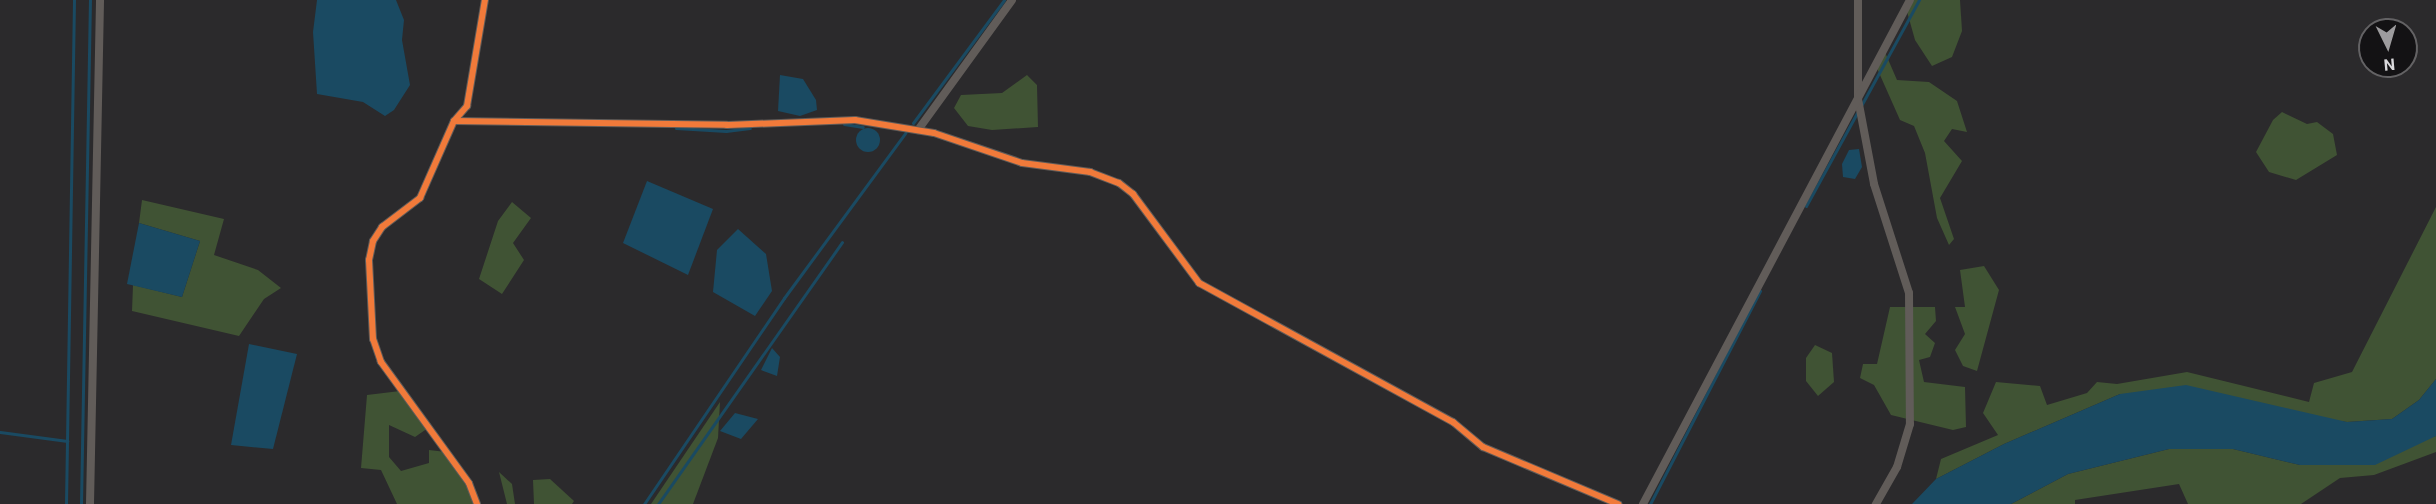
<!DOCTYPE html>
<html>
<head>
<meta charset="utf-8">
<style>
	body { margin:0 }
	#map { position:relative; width:2436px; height:504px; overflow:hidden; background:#2b2a2c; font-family:Roboto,sans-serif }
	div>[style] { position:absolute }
	.green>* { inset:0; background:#405334 }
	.water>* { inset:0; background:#1a4a62 }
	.round { border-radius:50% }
	.stream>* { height:3px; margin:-1.5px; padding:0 1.5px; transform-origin:1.5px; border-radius:1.5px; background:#1a4a62 }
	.minor>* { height:8px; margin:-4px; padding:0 4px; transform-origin:4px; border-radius:4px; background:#615c59 }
	.cycleway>* { height:6px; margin:-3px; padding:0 3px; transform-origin:3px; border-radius:3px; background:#f17a3a }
	span { translate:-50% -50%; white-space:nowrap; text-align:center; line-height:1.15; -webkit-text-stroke:4.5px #131214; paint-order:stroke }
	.north { position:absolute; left:2358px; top:18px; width:60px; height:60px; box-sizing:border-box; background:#131214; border:2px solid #636264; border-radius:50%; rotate:175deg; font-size:16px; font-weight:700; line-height:24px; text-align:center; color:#dad9dc }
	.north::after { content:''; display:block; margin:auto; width:21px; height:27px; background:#9d9c9e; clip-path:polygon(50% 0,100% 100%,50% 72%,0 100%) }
</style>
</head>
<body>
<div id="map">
	<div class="green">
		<i style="clip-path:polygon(1910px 0,1960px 0,1962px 31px,1952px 57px,1932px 66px,1915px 40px,1906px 8px)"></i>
		<i style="clip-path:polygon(1884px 50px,1897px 80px,1929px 82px,1957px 101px,1967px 132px,1952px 129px,1944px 141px,1962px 161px,1940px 198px,1954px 239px,1949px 245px,1937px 218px,1925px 153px,1914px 126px,1900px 120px,1876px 66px)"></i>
		<i style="clip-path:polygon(1027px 75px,1037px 85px,1038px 127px,992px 130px,968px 126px,954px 108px,961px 95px,1002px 93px)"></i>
		<i style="clip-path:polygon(2282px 112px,2307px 124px,2317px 122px,2333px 134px,2337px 155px,2296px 180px,2269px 172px,2256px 152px,2273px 120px)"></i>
		<i style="clip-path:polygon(142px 200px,224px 219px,214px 255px,258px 270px,281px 288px,264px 299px,239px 336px,132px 311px,133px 285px,182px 297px,200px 241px,139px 223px)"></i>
		<i style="clip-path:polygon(512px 202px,531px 218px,513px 243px,524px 260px,502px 294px,479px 279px,498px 221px)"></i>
		<i style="clip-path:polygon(2436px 207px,2436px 379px,2419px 400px,2392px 419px,2347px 422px,2120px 394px,2004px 444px,1936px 479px,1941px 459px,1998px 435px,1983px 413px,1996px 382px,2040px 386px,2047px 405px,2087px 393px,2097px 382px,2117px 384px,2187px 372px,2309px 402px,2314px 383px,2352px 372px)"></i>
		<i style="clip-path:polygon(1984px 266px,1999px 290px,1977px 371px,1963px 366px,1955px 350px,1965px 334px,1955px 307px,1965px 307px,1960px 270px)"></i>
		<i style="clip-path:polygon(1890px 307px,1935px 307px,1936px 321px,1925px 334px,1935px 343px,1930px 357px,1919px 360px,1924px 382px,1965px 387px,1966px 427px,1953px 430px,1891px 415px,1874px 385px,1860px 378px,1863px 364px,1877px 364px)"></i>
		<i style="clip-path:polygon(1815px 345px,1832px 353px,1834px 382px,1818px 396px,1806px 381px,1806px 358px)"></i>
		<i style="clip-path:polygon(400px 391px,428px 428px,415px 437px,389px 425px,389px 457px,401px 471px,429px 463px,429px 450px,446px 452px,477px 504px,397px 504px,381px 470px,361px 468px,367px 395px)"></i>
		<i style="clip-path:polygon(720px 402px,718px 438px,693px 504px,651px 504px)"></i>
		<i style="clip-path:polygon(2436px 436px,2436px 452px,2374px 475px,2340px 478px,2301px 504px,2188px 504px,2179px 484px,2075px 500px,2075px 504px,2011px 504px,2068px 474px,2169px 449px,2233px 449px,2300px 465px,2328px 464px)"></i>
		<i style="clip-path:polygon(499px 472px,512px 484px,515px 504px,507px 504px)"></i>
		<i style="clip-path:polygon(550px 479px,574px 501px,572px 504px,534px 504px,533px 480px)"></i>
	</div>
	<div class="water">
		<i style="clip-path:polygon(317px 0,396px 0,404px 20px,402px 40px,410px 85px,394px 110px,385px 116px,363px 102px,317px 94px,313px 32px)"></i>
		<i style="clip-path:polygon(780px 75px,803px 79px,816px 100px,817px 110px,800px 116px,778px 111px)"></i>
		<i class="round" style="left:856px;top:128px;width:24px;height:24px"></i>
		<i style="clip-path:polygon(1859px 149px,1862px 167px,1855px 179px,1843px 177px,1842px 164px,1849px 150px)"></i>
		<i style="clip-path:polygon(647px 181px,713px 209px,688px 275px,623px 243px)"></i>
		<i style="clip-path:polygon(139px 223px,200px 241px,182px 297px,127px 284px)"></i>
		<i style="clip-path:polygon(738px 229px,766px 254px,772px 291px,755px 316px,713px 292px,717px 250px)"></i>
		<i style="clip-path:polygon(249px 344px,297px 354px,273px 449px,231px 445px)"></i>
		<i style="clip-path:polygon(772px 348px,780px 357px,777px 376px,761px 370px)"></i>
		<i style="clip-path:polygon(2436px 379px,2436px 436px,2375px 465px,2300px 465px,2233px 449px,2169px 449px,2068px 474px,2011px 504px,1912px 504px,1936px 479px,2004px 444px,2120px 394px,2186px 385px,2347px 422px,2392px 419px,2419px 400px)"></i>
		<i style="clip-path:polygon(735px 413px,758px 419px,741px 439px,720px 431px)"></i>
	</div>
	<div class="stream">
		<i style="left:1862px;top:104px;width:119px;rotate:-61.3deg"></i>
		<i style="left:913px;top:123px;width:153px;rotate:-53.5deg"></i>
		<i style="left:844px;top:124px;width:19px;rotate:9deg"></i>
		<i style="left:676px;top:128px;width:50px;rotate:3.4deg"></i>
		<i style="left:726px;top:131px;width:24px;rotate:-7deg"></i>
		<i style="left:1806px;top:206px;width:106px;rotate:-61.3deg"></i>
		<i style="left:0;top:432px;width:68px;rotate:7.7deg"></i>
		<i style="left:66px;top:504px;width:504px;rotate:-89.09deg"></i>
		<i style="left:81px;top:504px;width:504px;rotate:-88.98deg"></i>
		<i style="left:644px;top:504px;width:249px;rotate:-55.8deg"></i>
		<i style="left:784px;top:298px;width:205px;rotate:-53.7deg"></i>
		<i style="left:658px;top:504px;width:320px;rotate:-54.9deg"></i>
		<i style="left:1650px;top:504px;width:240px;rotate:-62.7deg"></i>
	</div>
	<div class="minor">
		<i style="left:1858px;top:0;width:99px;rotate:90deg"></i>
		<i style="left:1858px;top:99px;width:86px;rotate:79.3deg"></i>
		<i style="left:1874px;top:184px;width:114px;rotate:72.2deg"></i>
		<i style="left:1909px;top:293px;width:131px;rotate:89.6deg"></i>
		<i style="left:1910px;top:424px;width:45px;rotate:106.8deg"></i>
		<i style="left:1897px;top:467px;width:43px;rotate:119.6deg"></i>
		<i style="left:454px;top:121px;width:273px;rotate:0.8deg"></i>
		<i style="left:727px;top:125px;width:128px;rotate:-2.2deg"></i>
		<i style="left:855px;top:120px;width:80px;rotate:9.3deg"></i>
		<i style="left:934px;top:133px;width:93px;rotate:18.8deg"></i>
		<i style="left:1022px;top:163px;width:69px;rotate:7.5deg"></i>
		<i style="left:1090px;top:172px;width:31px;rotate:21deg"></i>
		<i style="left:1119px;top:183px;width:18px;rotate:38deg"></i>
		<i style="left:1133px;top:194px;width:111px;rotate:53.4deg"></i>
		<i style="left:1199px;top:283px;width:290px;rotate:28.7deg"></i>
		<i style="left:1453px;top:422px;width:39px;rotate:40deg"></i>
		<i style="left:1483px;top:447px;width:147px;rotate:22.9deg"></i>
		<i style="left:918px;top:130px;width:160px;rotate:-54.1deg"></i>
		<i style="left:90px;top:504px;width:504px;rotate:-88.86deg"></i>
		<i style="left:477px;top:504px;width:22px;rotate:-111deg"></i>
		<i style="left:469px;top:483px;width:150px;rotate:-126deg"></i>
		<i style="left:381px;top:362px;width:24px;rotate:-109deg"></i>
		<i style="left:373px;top:339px;width:79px;rotate:-92.9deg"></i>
		<i style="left:369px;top:260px;width:19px;rotate:-78deg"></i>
		<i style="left:373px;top:241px;width:17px;rotate:-57deg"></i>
		<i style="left:382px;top:227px;width:48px;rotate:-37.3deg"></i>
		<i style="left:420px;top:198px;width:84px;rotate:-66.2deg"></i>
		<i style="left:454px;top:121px;width:20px;rotate:-49deg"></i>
		<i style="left:467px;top:106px;width:108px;rotate:-80.4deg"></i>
		<i style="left:1643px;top:504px;width:570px;rotate:-62.09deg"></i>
	</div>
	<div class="cycleway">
		<i style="left:454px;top:121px;width:273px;rotate:0.8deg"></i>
		<i style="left:727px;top:125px;width:128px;rotate:-2.2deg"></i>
		<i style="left:855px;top:120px;width:80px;rotate:9.3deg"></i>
		<i style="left:934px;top:133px;width:93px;rotate:18.8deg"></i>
		<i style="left:1022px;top:163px;width:69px;rotate:7.5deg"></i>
		<i style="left:1090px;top:172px;width:31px;rotate:21deg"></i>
		<i style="left:1119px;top:183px;width:18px;rotate:38deg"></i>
		<i style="left:1133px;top:194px;width:111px;rotate:53.4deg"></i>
		<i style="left:1199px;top:283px;width:290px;rotate:28.7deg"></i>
		<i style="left:1453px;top:422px;width:39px;rotate:40deg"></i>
		<i style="left:1483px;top:447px;width:147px;rotate:22.9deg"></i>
		<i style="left:477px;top:504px;width:22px;rotate:-111deg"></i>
		<i style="left:469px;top:483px;width:150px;rotate:-126deg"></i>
		<i style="left:381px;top:362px;width:24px;rotate:-109deg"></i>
		<i style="left:373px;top:339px;width:79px;rotate:-92.9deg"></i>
		<i style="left:369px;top:260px;width:19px;rotate:-78deg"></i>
		<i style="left:373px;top:241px;width:17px;rotate:-57deg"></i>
		<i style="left:382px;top:227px;width:48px;rotate:-37.3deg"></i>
		<i style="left:420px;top:198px;width:84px;rotate:-66.2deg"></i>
		<i style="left:454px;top:121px;width:20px;rotate:-49deg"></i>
		<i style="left:467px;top:106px;width:108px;rotate:-80.4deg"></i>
	</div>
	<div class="north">N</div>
</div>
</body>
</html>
